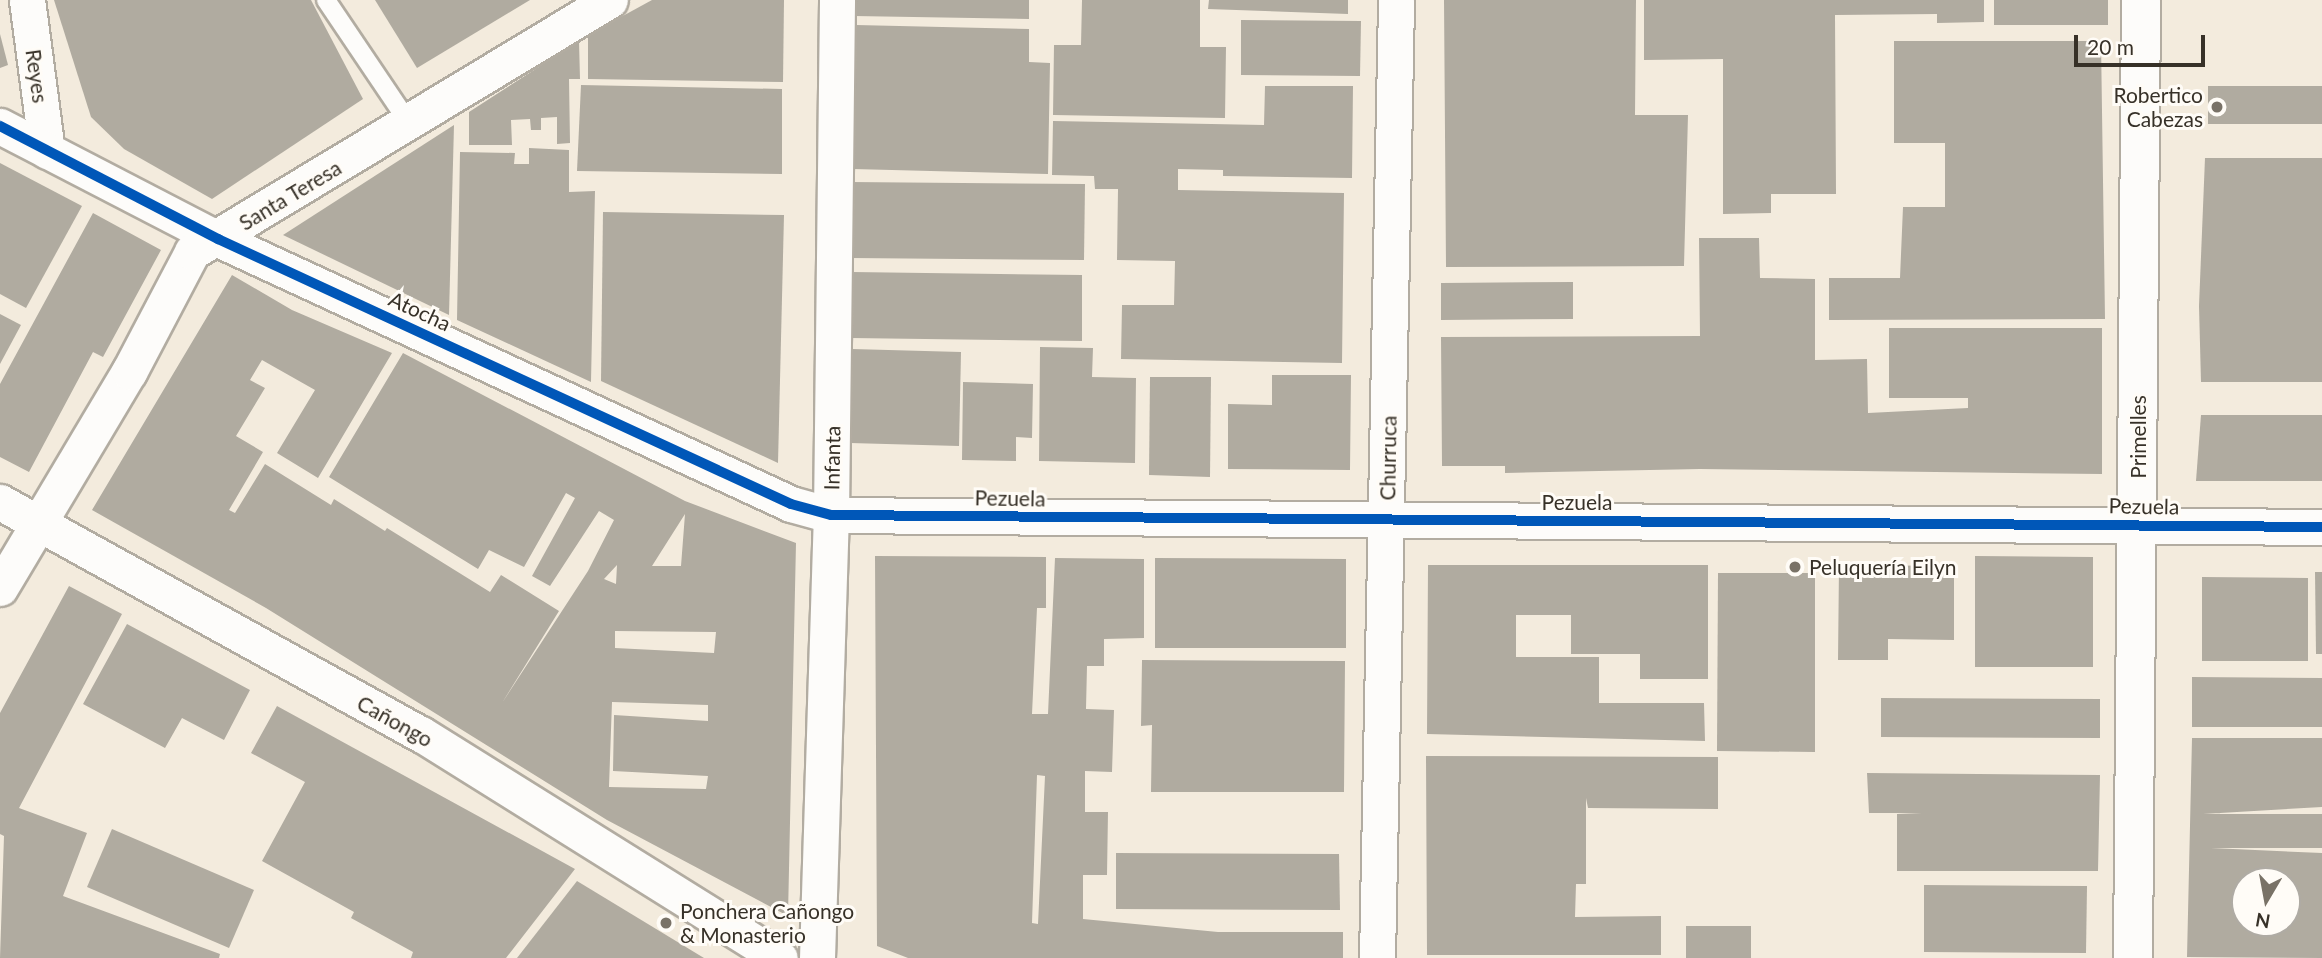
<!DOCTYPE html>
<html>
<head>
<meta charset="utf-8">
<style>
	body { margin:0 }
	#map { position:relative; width:2322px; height:958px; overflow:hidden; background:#f3ebdd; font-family:Lato,sans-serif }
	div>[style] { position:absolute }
	.building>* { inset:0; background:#b0aba0 }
	.roads { filter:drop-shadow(2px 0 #b2aca1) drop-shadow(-2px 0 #b2aca1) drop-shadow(0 2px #b2aca1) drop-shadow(0 -2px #b2aca1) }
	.service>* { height:18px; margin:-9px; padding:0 9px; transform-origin:9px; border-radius:9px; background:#fdfcfa }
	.minor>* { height:35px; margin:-17.5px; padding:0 17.5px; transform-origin:17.5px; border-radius:17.5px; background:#fdfcfa }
	.secondary>* { height:38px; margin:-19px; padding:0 19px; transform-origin:19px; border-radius:19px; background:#fdfcfa }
	.cycleway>* { height:10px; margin:-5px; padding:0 5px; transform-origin:5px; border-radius:5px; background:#0057b8 }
	.dots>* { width:19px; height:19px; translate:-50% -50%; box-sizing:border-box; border:4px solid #fffcf7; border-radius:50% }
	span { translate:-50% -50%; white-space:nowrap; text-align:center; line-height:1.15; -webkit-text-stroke:6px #fffcf7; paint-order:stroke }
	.street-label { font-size:21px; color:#373128 }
	.poi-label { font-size:21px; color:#373128 }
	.right { translate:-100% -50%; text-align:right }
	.left { translate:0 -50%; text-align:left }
	.north { position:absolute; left:2231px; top:867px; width:70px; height:70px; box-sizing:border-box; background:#fffcf7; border:2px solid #afaba4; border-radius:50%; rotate:190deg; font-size:19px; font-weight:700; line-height:28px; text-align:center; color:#373128 }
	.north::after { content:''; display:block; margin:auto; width:24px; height:32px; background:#797267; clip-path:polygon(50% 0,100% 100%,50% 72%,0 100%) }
	.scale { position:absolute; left:2074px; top:35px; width:131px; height:32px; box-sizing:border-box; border:4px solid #373128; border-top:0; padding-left:9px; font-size:21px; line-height:24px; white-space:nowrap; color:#373128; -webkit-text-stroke:5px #fffcf7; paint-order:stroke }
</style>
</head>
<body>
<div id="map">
	<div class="building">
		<i style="clip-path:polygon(54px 0,311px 0,363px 99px,212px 199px,124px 149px,91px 117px)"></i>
		<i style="clip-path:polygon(375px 0,530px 0,417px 68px)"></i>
		<i style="clip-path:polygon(652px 0,784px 0,783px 82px,588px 79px,588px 35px)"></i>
		<i style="clip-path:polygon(854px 0,1029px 0,1029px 19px,854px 16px)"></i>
		<i style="clip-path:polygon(1082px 0,1200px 0,1200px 47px,1226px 47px,1225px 118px,1053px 115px,1054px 45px,1081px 45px)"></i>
		<i style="clip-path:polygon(1209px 0,1348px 0,1348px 14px,1208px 9px)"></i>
		<i style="clip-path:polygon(1444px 0,1636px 0,1635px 115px,1688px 115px,1684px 266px,1446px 267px)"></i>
		<i style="clip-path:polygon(1644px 0,1984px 0,1984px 22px,1937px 23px,1937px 14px,1835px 15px,1836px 194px,1771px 194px,1771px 213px,1723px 214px,1723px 59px,1644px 60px)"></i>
		<i style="clip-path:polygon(1994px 0,2108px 0,2108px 25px,1994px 25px)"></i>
		<i style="clip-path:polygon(1241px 20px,1361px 21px,1360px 76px,1241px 75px)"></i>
		<i style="clip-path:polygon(856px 25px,1029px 29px,1029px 62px,1050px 63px,1048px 174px,853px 169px)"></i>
		<i style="clip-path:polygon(0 34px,8px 65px,0 68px)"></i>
		<i style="clip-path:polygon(579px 41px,580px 79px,569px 79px,570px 143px,557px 144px,557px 117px,541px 118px,541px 130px,531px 130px,530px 119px,511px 120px,512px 145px,469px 145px,469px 112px)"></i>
		<i style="clip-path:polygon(1894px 41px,2101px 41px,2105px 319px,1829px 320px,1829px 278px,1900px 278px,1903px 207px,1945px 207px,1945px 143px,1894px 143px)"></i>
		<i style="clip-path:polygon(581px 85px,782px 89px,782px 174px,577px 171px)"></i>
		<i style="clip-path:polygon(1265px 86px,1353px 86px,1352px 178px,1223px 176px,1223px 170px,1178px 169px,1178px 190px,1344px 193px,1342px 363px,1121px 359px,1122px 305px,1174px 305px,1175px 261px,1117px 260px,1118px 189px,1095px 189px,1094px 176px,1052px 175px,1053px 121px,1264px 125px)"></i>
		<i style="clip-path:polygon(2208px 86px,2322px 86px,2322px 124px,2208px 124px)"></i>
		<i style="clip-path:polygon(454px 125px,449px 315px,283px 235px)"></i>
		<i style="clip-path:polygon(529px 148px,569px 150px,569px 192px,595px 191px,591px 382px,457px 320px,460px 152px,515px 153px,514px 164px,529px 164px)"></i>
		<i style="clip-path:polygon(2205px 158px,2322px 158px,2322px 382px,2201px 382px,2199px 306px)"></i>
		<i style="clip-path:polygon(0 163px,82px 206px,26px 308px,0 294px)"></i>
		<i style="clip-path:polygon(850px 182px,1085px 184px,1084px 260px,851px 258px)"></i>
		<i style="clip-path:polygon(603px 212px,784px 215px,778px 463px,601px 381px)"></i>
		<i style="clip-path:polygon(93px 213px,161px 250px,103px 357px,93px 352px,29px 472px,0 457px,0 384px)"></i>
		<i style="clip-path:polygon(1699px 238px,1759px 238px,1760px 278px,1815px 279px,1815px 360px,1867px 359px,1868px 413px,1968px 408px,1968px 398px,1889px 398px,1889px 328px,2102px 328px,2102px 474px,1700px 469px,1505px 473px,1505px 466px,1442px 466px,1441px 337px,1700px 336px)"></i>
		<i style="clip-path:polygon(852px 272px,1082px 275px,1082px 341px,851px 338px)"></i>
		<i style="clip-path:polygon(evenodd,232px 275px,292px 310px,392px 353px,318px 478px,277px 453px,315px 390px,262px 360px,250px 380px,265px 388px,236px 436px,263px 452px,229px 510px,235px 513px,265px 464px,331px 505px,334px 499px,385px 531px,387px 528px,490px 592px,501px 575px,559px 611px,502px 703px,588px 571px,614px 520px,599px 511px,550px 586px,532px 576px,575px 498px,566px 493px,524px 567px,489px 550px,478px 569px,329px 477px,403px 353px,685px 501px,796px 543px,788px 916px,607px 820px,266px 608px,92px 510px,232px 275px,685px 514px,681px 566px,652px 566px,685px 514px,232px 275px,617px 565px,616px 584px,604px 579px,617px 565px,232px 275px,615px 631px,716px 632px,714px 653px,615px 648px,615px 631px,232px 275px,612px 702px,708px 705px,708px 721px,614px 715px,613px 771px,708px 776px,706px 789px,609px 787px,612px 702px)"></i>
		<i style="clip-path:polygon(1573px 282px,1573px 319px,1441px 320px,1441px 283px)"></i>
		<i style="clip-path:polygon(0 314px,21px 325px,0 364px)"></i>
		<i style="clip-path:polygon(1040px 347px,1093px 348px,1092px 377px,1136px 378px,1135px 463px,1039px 461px)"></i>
		<i style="clip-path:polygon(852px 349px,961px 352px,959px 446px,850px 443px)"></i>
		<i style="clip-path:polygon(1272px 375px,1351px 375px,1350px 470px,1228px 469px,1228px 404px,1272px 405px)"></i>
		<i style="clip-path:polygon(1150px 377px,1211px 377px,1210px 477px,1149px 475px)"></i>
		<i style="clip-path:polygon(963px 382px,1033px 384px,1032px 438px,1016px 437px,1016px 461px,962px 460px)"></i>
		<i style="clip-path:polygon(2201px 415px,2322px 415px,2322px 481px,2196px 481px)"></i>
		<i style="clip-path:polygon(evenodd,875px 556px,1046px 557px,1046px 608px,1037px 608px,1032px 714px,1048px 714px,1055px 558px,1144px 559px,1144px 638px,1104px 639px,1104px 666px,1087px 666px,1086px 709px,1114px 710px,1112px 772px,1085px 771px,1085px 812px,1108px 812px,1107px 875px,1083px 875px,1083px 919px,1218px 932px,1343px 932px,1343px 958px,908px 958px,877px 946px,875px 556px,1037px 775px,1045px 776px,1038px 924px,1032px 923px,1037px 775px)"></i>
		<i style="clip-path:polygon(1975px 556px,2093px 557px,2093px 667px,1975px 667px)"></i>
		<i style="clip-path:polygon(1155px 558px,1346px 559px,1346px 648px,1155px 648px)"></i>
		<i style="clip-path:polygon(1428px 565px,1708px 565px,1708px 679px,1640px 679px,1640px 654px,1571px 654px,1571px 615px,1516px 615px,1516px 657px,1599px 657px,1599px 703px,1704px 703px,1705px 741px,1427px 734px)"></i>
		<i style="clip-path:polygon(1839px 565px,1954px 566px,1954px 640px,1888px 639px,1888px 660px,1838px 660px)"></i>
		<i style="clip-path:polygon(2315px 572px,2322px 572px,2322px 654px,2316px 654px)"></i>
		<i style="clip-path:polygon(1718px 573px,1815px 573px,1815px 752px,1717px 751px)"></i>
		<i style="clip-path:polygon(2202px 577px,2308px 578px,2308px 661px,2202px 661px)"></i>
		<i style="clip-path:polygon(69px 586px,122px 614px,19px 808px,87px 833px,63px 896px,220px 954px,219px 958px,0 958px,4px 836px,0 834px,0 713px)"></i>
		<i style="clip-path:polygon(127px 624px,250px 690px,224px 740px,182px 718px,165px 748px,83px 704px)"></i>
		<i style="clip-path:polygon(1142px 660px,1345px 661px,1344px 792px,1151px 792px,1152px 725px,1141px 726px)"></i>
		<i style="clip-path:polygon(2192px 677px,2322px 678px,2322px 727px,2192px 727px)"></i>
		<i style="clip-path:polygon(1881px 698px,2100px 699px,2100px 738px,1881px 737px)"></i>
		<i style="clip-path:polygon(277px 706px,575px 869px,506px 958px,411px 958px,413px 952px,351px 918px,354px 912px,262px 861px,305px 782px,251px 753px)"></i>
		<i style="clip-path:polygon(evenodd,2192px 738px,2322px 738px,2322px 807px,2203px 814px,2322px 814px,2322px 848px,2211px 848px,2322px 853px,2322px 958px,2187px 957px,2192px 738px,2245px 881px,2287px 881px,2287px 923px,2245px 923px,2245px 881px)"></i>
		<i style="clip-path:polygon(1426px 756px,1718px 757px,1718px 809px,1588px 808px,1586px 798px,1586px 884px,1576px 884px,1575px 917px,1661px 916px,1661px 955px,1427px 955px)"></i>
		<i style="clip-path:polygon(1867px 773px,2100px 775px,2098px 871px,1897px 871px,1897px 814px,1922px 813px,1869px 813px)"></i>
		<i style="clip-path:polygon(112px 829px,254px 890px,229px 948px,87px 887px)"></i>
		<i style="clip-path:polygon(1116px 853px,1339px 854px,1340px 910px,1116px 909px)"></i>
		<i style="clip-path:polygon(577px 881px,704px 958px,517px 958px)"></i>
		<i style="clip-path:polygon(1924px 885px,2087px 886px,2086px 953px,1924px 952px)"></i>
		<i style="clip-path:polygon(1686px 926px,1751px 926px,1751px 958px,1686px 958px)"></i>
	</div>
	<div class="roads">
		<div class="service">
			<i style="left:326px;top:0;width:148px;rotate:56deg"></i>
		</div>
		<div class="minor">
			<i style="left:27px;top:0;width:152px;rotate:82.5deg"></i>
			<i style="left:0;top:126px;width:246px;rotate:27.4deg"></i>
			<i style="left:218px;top:239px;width:631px;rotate:24.82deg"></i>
			<i style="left:791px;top:504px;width:41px;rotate:15.4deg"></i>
			<i style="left:831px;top:515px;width:1491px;rotate:0.46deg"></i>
			<i style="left:0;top:502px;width:481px;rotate:28.9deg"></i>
			<i style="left:421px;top:734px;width:423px;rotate:32deg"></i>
			<i style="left:0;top:588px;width:252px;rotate:-59.2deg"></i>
			<i style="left:129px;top:372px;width:136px;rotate:-62.3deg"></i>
			<i style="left:192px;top:252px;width:488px;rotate:-31.1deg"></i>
			<i style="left:817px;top:958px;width:443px;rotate:-88.2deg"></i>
			<i style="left:831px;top:515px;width:515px;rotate:-89.33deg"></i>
			<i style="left:1377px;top:958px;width:958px;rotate:-88.86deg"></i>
		</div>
		<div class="secondary">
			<i style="left:2133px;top:958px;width:958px;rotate:-89.52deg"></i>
		</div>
	</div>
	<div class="cycleway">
		<i style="left:0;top:126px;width:246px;rotate:27.4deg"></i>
		<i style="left:218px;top:239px;width:631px;rotate:24.82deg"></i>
		<i style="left:791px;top:504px;width:41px;rotate:15.4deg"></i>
		<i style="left:831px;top:515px;width:1491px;rotate:0.46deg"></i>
	</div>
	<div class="dots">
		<i style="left:2217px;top:107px;background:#797267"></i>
		<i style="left:1795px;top:567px;background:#797267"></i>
		<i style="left:666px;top:923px;background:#797267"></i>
	</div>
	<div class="street-label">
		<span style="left:37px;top:76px;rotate:82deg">Reyes</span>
		<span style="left:290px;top:195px;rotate:-31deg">Santa Teresa</span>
		<span style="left:420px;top:311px;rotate:25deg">Atocha</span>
		<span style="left:2138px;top:437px;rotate:-90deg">Primelles</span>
		<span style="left:832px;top:458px;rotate:-89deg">Infanta</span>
		<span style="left:1388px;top:458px;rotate:-89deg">Churruca</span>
		<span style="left:1010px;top:498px;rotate:1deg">Pezuela</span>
		<span style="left:1577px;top:502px">Pezuela</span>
		<span style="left:2144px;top:506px;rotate:1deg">Pezuela</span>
		<span style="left:395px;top:721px;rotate:29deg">Cañongo</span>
	</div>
	<div class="poi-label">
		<span class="right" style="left:2203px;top:107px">Robertico<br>Cabezas</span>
		<span class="left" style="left:1809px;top:567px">Peluquería Eilyn</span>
		<span class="left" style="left:680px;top:923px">Ponchera Cañongo<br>&amp; Monasterio</span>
	</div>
	<div class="north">N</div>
	<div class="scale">20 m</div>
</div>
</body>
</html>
